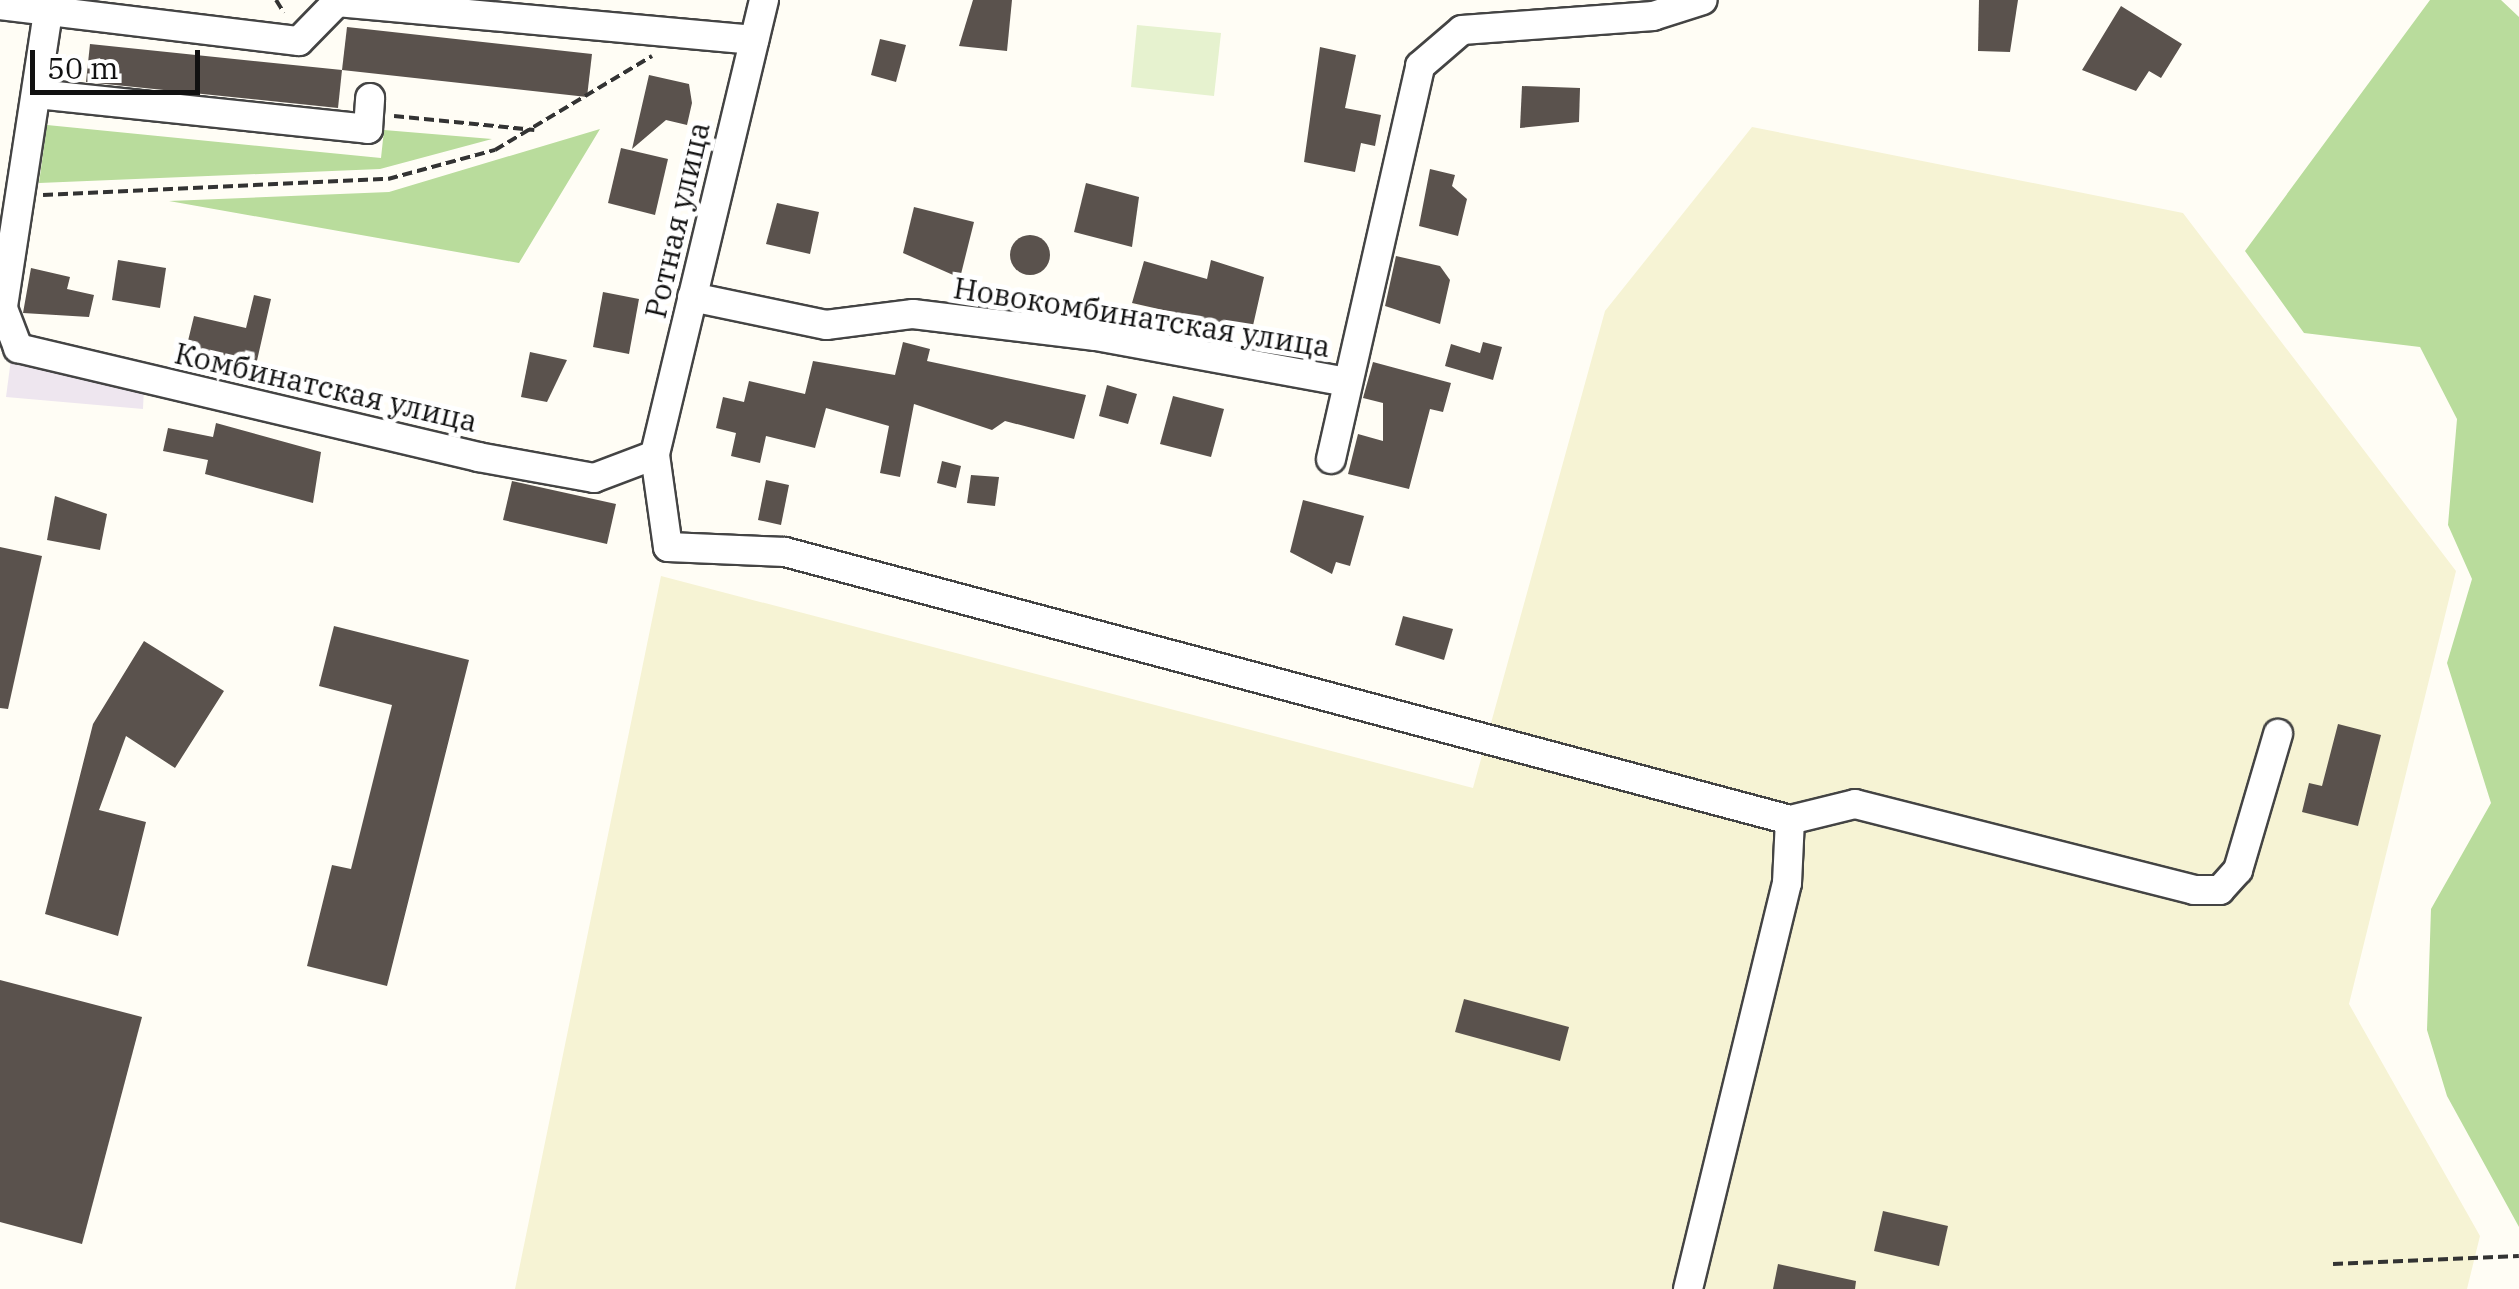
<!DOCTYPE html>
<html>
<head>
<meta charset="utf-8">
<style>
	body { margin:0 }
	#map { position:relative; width:2519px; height:1289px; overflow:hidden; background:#fffdf5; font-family:"IBM Plex Serif",serif }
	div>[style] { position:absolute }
	.industrial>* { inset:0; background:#eee6ef }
	.farmland>* { inset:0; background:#f6f3d4 }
	.forest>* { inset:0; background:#b9dc9c }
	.pitch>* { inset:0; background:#e6f2cf }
	.building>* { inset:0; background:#5a524d }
	.round { border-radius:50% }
	.path>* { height:4px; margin-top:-2px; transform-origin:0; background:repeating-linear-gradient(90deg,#333 0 10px,transparent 0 15px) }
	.roads { filter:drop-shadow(2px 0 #444) drop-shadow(-2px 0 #444) drop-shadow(0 2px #444) drop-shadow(0 -2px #444) }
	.minor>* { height:28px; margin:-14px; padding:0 14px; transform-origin:14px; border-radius:14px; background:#fff }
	span { translate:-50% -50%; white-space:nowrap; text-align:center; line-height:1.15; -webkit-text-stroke:10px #fff; paint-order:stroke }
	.street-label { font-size:30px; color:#111 }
	.scale { position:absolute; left:30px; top:50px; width:170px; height:45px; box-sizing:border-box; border:5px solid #111; border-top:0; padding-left:12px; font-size:30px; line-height:35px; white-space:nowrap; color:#111; -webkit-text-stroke:8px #fff; paint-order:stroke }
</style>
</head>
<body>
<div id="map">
	<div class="industrial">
		<i style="clip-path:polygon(11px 359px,144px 386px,143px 409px,6px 397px)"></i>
	</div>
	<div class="farmland">
		<i style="clip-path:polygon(1752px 127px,2183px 213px,2456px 571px,2349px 1004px,2480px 1236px,2467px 1289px,515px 1289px,661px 576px,1473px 788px,1605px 311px)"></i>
	</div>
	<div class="forest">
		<i style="clip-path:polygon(2430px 0,2501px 0,2519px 17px,2519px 1227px,2447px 1096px,2427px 1030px,2431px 909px,2491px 803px,2447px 663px,2472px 579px,2448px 525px,2457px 419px,2420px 347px,2304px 333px,2245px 251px)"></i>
		<i style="clip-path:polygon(47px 125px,381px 158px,384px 130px,492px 139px,380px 169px,39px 183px)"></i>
		<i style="clip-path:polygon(600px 129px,519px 263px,169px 201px,389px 192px)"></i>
	</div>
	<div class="pitch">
		<i style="clip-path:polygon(1137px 25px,1221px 33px,1214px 96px,1131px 87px)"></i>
	</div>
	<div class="building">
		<i style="clip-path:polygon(973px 0,1012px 0,1007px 51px,959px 46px)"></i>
		<i style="clip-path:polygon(1979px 0,2018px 0,2010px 52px,1978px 51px)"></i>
		<i style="clip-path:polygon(2121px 6px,2182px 44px,2161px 78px,2149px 71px,2136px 91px,2082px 70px)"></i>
		<i style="clip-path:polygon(347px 27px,592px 54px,587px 97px,342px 70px)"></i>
		<i style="clip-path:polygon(880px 39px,906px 45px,896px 82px,871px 75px)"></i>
		<i style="clip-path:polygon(90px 44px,342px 70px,338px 108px,86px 82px)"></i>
		<i style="clip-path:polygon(1320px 47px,1356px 55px,1345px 108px,1381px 115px,1375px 146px,1361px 143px,1355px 172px,1304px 162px)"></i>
		<i style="clip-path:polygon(649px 75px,689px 84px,692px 103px,687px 125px,666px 120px,632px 149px)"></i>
		<i style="clip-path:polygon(1522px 86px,1580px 88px,1579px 122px,1520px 128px)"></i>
		<i style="clip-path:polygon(621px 148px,668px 159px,655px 215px,608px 203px)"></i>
		<i style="clip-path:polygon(1430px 169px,1455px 175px,1452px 186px,1467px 199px,1458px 236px,1419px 226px)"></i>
		<i style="clip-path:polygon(1086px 183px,1139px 197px,1132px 247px,1074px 232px)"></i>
		<i style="clip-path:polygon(777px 203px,819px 212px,810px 254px,766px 244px)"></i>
		<i style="clip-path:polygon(914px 207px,974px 222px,960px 278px,903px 253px)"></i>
		<i class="round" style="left:1010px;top:235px;width:40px;height:40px"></i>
		<i style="clip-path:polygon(1396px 256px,1440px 266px,1450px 280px,1440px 324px,1385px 306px)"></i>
		<i style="clip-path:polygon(118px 260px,166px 268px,160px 308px,112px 300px)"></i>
		<i style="clip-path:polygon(1211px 260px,1264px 277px,1252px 330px,1132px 303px,1144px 261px,1207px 279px)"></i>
		<i style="clip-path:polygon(31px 268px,70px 277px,67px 289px,94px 295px,89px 317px,23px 313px)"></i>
		<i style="clip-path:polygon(603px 292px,639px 299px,629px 354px,593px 347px)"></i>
		<i style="clip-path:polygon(254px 295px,271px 299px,256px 365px,187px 345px,194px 316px,246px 328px)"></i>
		<i style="clip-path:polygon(903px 342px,930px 349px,927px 361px,1086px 395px,1074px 439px,1005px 421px,992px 430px,914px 404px,900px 477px,880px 473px,889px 426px,826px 408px,815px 448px,766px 436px,760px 463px,731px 456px,736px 433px,716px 428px,723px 397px,744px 402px,749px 381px,805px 394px,813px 361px,895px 375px)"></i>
		<i style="clip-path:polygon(1483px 342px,1502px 347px,1493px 380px,1445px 366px,1451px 344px,1480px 353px)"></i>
		<i style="clip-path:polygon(530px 352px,567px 360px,547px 402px,521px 397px)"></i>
		<i style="clip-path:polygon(1373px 362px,1451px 383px,1443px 412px,1430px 409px,1409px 489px,1348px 474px,1358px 434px,1383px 441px,1383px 403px,1363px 398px)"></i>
		<i style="clip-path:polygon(1107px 385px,1137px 394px,1128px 424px,1099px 416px)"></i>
		<i style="clip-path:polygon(1173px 396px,1224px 409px,1211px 457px,1160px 444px)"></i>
		<i style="clip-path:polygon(216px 423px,321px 452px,313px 503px,205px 474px,208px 460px,163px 451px,168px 428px,213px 437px)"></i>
		<i style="clip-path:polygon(942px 461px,961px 466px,956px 488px,937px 483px)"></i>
		<i style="clip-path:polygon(971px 475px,999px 477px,995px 506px,967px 503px)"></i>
		<i style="clip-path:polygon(766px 480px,789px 485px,781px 525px,758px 520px)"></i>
		<i style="clip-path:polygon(512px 481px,616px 504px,607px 544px,503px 520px)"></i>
		<i style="clip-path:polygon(55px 496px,107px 514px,100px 550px,47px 540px)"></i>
		<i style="clip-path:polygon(1303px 500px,1364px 516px,1350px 566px,1336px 562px,1332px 574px,1290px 552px)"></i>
		<i style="clip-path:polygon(0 547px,42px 556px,8px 709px,0 708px)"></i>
		<i style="clip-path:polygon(1403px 616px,1453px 629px,1444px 660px,1395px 645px)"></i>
		<i style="clip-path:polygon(334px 626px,469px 660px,387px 986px,307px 966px,332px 865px,351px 869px,392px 705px,319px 686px)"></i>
		<i style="clip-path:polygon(144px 641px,224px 691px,175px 768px,126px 736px,99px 810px,146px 822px,118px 936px,45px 914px,93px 724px)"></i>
		<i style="clip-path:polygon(2338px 724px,2381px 735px,2358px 826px,2302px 812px,2309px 783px,2322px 786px)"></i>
		<i style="clip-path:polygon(0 980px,142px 1017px,82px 1244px,0 1222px)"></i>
		<i style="clip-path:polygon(1464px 999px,1569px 1027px,1560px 1061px,1455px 1032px)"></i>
		<i style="clip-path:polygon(1883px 1211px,1948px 1226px,1939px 1266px,1874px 1251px)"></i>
		<i style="clip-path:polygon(1778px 1264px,1856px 1281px,1855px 1289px,1773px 1289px)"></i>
	</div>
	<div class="path">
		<i style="left:276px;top:0;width:15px;rotate:58deg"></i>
		<i style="left:394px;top:116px;width:141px;rotate:5.7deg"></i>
		<i style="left:43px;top:195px;width:345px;rotate:-2.7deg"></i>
		<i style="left:388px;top:179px;width:111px;rotate:-15.2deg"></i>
		<i style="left:495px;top:150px;width:183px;rotate:-30.9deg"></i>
		<i style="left:2333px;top:1264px;width:186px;rotate:-2.5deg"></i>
	</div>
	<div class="roads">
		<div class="minor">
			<i style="left:764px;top:0;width:468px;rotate:103.5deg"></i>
			<i style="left:655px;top:455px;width:93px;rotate:82deg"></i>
			<i style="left:668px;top:547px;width:117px;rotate:2.4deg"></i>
			<i style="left:785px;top:552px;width:1040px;rotate:14.93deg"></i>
			<i style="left:1790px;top:820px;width:67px;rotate:-13.8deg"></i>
			<i style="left:1855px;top:804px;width:350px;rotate:14.2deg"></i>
			<i style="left:2194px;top:890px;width:26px"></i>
			<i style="left:2220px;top:890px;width:27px;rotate:-48deg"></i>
			<i style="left:2238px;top:870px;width:142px;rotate:-73.6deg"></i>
			<i style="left:0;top:5px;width:301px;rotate:6.9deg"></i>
			<i style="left:299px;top:41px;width:54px;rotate:-45.7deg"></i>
			<i style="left:337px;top:2px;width:419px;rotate:5.2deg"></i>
			<i style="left:37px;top:94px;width:333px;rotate:6deg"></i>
			<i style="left:368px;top:129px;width:31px;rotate:-86deg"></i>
			<i style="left:692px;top:297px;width:137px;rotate:11.8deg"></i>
			<i style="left:826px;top:325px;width:88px;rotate:-7.2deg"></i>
			<i style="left:913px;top:314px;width:184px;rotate:6.9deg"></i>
			<i style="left:1096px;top:336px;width:255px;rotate:10.4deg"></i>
			<i style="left:4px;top:311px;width:40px;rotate:69deg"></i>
			<i style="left:18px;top:348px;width:473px;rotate:13.3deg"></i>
			<i style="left:478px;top:457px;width:118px;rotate:10.3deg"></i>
			<i style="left:594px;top:478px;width:65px;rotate:-20.7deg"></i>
			<i style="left:0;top:326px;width:330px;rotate:-81.3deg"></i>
			<i style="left:1331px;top:459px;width:403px;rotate:-77.2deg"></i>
			<i style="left:1420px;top:66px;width:55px;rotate:-40.6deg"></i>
			<i style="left:1462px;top:30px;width:192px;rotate:-4.2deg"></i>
			<i style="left:1653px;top:16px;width:52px;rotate:-17.7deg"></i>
			<i style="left:1688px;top:1289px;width:418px;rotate:-76.3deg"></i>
			<i style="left:1787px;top:883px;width:63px;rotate:-87.3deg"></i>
		</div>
	</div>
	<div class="street-label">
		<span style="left:677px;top:220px;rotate:-77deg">Ротная улица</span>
		<span style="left:1142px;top:317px;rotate:9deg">Новокомбинатская улица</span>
		<span style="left:326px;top:387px;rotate:13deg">Комбинатская улица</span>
	</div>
	<div class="scale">50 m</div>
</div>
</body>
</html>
